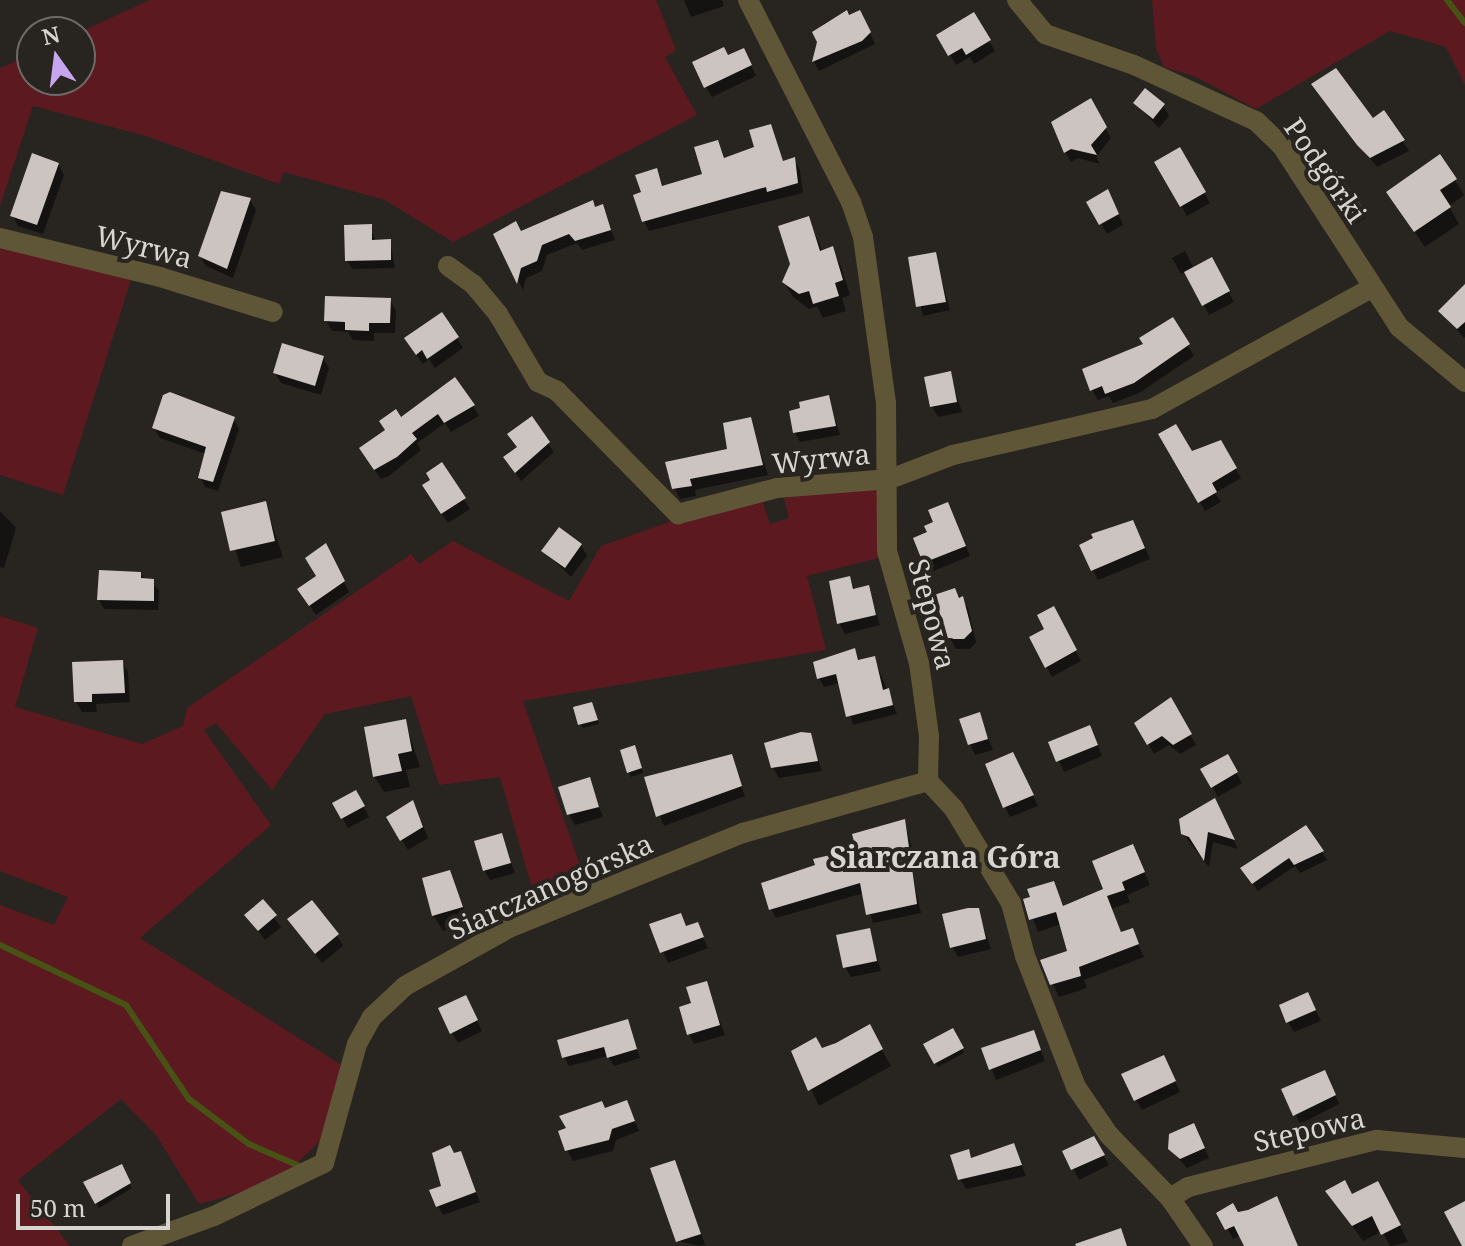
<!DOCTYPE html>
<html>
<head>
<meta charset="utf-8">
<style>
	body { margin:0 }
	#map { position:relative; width:1465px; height:1246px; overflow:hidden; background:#282420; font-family:"Noto Serif",serif }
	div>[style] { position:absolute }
	.green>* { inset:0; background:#5c1a20 }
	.shadow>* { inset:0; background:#0007 }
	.stream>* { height:6px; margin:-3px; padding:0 3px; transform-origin:3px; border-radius:3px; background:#475214 }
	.building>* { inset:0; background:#cbc4c1 }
	.minor>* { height:20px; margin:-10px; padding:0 10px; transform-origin:10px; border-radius:10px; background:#5f5637 }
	span { translate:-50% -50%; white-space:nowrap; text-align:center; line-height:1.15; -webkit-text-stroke:8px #282420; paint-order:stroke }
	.street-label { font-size:28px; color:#d7d5d2 }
	.neighbourhood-label { font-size:30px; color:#d7d5d2; font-weight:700 }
	.north { position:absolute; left:16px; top:16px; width:80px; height:80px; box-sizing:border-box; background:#282420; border:2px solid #6e6b67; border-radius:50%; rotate:346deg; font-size:22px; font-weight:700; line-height:32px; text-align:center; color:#d7d5d2 }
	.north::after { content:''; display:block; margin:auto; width:28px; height:36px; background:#c7a6f0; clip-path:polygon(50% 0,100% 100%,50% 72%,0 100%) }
	.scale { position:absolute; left:16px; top:1194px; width:154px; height:36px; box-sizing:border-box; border:4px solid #d7d5d2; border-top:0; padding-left:10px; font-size:24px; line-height:28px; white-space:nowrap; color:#d7d5d2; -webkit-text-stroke:6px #282420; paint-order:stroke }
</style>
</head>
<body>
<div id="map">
	<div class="green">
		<i style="clip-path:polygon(150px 0,656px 0,676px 50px,665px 57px,697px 115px,453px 242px,385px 200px,284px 172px,279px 184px,146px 136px,33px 106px,0 206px,0 68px,32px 54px,32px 80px,80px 80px,80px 32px)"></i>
		<i style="clip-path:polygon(1152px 0,1465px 0,1465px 85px,1446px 47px,1390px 31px,1256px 109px,1196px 77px,1164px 67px,1156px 48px)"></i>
		<i style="clip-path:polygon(0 244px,131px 280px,63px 495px,0 475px)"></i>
		<i style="clip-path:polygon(879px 484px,879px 558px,807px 576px,826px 650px,523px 701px,586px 883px,537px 905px,500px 777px,439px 785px,411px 696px,325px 714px,272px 790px,216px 723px,204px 730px,271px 825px,140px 938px,343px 1066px,324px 1137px,290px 1170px,250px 1190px,199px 1204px,156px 1135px,121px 1099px,18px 1180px,70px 1246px,0 1246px,0 905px,54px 925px,68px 897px,0 871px,0 616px,38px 628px,15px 707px,142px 744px,183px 726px,187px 708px,411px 554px,419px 564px,453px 541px,569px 601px,601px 546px,669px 522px,762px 500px,770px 524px,789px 518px,784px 498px)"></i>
	</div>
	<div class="shadow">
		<i style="clip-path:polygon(684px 0,722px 0,724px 6px,691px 17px)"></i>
		<i style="clip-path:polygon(846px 12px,865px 23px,875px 44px,819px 71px,814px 62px,823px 24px)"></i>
		<i style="clip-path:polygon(973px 15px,995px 51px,974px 64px,970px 57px,956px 65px,939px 36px)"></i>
		<i style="clip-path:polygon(727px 57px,749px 60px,756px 76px,712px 97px,706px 87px)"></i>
		<i style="clip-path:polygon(1320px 95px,1372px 120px,1384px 113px,1409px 151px,1377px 167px)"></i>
		<i style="clip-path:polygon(1090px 101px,1111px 138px,1096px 157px,1100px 164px,1078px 158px,1071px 162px,1065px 152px)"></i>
		<i style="clip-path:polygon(1135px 103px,1163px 106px,1169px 116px,1159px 128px)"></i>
		<i style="clip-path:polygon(770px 126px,784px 163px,794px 160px,800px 170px,803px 193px,649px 231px,644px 221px,643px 194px,656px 170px,664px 188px,705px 175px,718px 142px,726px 160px,757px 148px)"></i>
		<i style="clip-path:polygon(1180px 150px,1210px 203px,1187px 216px,1157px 163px)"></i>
		<i style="clip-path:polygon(58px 164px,64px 175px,43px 234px,18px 226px,12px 215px)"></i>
		<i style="clip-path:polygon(1455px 180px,1464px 195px,1449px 206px,1459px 224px,1425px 247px,1398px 208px)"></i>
		<i style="clip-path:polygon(1328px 187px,1360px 208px,1366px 217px,1356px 224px)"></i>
		<i style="clip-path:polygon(250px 200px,256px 210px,233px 278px,206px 266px,200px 256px)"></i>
		<i style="clip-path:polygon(1113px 201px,1123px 225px,1107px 234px,1089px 203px)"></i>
		<i style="clip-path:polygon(602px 207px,615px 240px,582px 250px,577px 243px,547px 255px,542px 271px,526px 278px,523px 290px,495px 235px,521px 233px)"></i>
		<i style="clip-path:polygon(808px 218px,823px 252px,832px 249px,840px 264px,850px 295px,842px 298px,846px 311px,823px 318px,817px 306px,809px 309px,793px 297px,784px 282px)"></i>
		<i style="clip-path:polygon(370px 226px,376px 242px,390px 241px,395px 268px,352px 269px,347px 260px)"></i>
		<i style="clip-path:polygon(1185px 251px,1194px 269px,1211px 260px,1234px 302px,1209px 315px,1186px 272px,1181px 274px,1172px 258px)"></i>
		<i style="clip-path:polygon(935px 254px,950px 310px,923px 316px,910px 259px)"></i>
		<i style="clip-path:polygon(1465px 297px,1465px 337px,1464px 338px,1441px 311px)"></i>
		<i style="clip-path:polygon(390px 300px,396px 311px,395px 333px,374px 333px,374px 341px,353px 340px,348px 332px,332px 331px,326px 320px)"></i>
		<i style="clip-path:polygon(1172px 320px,1194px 356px,1139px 393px,1113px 403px,1109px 396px,1098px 400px,1092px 390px)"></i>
		<i style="clip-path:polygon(457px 338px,463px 348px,435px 368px,429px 359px,423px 364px,412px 349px)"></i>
		<i style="clip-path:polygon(323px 358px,329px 368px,321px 395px,281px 383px,275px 373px)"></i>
		<i style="clip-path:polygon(950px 374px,962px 412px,938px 417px,932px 407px)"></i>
		<i style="clip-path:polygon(828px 397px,840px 435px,800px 442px,795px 432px)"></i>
		<i style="clip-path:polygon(473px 406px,479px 416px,451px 432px,445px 423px,417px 443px,421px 450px,389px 476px,381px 479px,367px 459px,401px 419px)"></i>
		<i style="clip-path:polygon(233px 419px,239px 429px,218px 491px,205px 487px,200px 477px,206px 454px,160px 438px,154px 428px)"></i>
		<i style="clip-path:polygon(531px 419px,554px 452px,521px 481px,511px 466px)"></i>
		<i style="clip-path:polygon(750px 420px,768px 475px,695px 490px,696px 496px,680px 499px,674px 488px,729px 451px)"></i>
		<i style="clip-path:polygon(1161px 435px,1191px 454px,1221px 443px,1241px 478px,1215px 493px,1221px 502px,1205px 511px)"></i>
		<i style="clip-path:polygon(442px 465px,470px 509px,448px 523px,430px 496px)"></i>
		<i style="clip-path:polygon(265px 503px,283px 557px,241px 567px,223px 513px)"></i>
		<i style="clip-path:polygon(0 511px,16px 528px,4px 568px,0 567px)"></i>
		<i style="clip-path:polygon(953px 514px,970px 556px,931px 572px,925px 562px,929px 534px)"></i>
		<i style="clip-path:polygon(1114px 526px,1138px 532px,1150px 559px,1098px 580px,1093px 570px,1094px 535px)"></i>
		<i style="clip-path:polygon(581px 545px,587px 556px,571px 577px,544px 551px)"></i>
		<i style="clip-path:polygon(331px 556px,349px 592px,316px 615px,306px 600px)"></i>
		<i style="clip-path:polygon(140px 574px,159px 590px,158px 610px,104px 609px,99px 600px)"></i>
		<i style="clip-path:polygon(849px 578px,856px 590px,868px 587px,880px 625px,845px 634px,839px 623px)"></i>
		<i style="clip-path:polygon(955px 590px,968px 608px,976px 642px,970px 649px,956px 649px,950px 638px)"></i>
		<i style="clip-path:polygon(1059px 619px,1081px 661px,1052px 677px,1031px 638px)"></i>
		<i style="clip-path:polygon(854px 650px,860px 662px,874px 658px,897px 714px,853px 725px,840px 683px,824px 687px,819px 678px)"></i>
		<i style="clip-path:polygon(122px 662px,128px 672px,130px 702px,96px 704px,97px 712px,82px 712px,76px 702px)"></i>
		<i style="clip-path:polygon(1170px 700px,1196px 745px,1180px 754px,1169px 745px,1154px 754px,1137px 723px)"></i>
		<i style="clip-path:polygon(594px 708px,599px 724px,583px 728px,580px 724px)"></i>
		<i style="clip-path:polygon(979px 715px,993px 750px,975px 755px,970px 744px)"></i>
		<i style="clip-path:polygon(405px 721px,420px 767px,406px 770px,410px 787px,384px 792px,374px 776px)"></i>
		<i style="clip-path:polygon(810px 735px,822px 771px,779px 778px,773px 768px)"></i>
		<i style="clip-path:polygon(1095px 738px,1102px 756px,1064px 772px,1051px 743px)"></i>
		<i style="clip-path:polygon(636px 752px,643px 773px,631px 777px,629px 772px)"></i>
		<i style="clip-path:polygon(731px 757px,745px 796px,664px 826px,646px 779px)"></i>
		<i style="clip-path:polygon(1227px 757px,1242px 783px,1218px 797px,1203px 770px)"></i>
		<i style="clip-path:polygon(1018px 765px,1038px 806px,1010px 817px,1005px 807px)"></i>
		<i style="clip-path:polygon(589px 779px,603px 817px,575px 825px,569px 815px)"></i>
		<i style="clip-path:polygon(356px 792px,369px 817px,348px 828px,335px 804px)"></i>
		<i style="clip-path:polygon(1220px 811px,1238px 849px,1213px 842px,1209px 867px,1183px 834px)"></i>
		<i style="clip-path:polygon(418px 813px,428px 838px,408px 850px,389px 818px)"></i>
		<i style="clip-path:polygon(904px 821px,916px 862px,910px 864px,921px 913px,873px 923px,864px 893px,776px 918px,771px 909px)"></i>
		<i style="clip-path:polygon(1306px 828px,1327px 860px,1300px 873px,1295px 866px,1258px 891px,1248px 877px)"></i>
		<i style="clip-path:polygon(501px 835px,515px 873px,490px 880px,484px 870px)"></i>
		<i style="clip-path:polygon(1133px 847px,1150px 885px,1127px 895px,1130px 902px,1112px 909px,1122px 934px,1132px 930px,1144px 957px,1084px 980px,1087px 988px,1059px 997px,1043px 961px,1069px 953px,1061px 924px,1038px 932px,1026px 900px,1053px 883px,1064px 907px,1106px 890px)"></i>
		<i style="clip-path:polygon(449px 873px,470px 923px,443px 931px,433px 915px)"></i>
		<i style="clip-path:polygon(262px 902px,281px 927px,265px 940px,247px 916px)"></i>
		<i style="clip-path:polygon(978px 911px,991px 949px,958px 957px,952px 947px)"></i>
		<i style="clip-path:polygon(681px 915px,687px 927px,697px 924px,708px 948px,668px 963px,652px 926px)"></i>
		<i style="clip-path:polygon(296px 930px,337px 935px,343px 946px,322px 963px)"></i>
		<i style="clip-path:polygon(869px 931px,881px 971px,851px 977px,845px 967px)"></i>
		<i style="clip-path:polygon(706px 984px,725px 1035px,694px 1044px,689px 1034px,693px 1005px)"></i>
		<i style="clip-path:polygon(1313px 1005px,1321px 1021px,1294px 1032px,1288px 1022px)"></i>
		<i style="clip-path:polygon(471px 1008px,482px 1031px,458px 1043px,452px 1033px)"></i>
		<i style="clip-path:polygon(627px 1021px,640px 1058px,614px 1066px,608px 1056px,569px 1066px,564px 1057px)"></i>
		<i style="clip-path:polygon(869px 1027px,891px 1066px,819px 1106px,794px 1052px,822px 1050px)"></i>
		<i style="clip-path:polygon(953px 1031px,964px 1053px,938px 1067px,926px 1045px)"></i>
		<i style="clip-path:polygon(1033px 1032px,1045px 1061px,996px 1080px,984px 1049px)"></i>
		<i style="clip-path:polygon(1169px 1068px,1180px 1092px,1142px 1110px,1136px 1100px)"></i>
		<i style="clip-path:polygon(1330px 1081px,1339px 1104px,1300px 1124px,1284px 1090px)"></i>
		<i style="clip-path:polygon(627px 1103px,639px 1131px,616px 1140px,613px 1151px,573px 1161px,567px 1150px,606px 1110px)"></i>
		<i style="clip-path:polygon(1199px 1135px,1209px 1158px,1187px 1168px,1170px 1149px)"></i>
		<i style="clip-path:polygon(1093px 1138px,1109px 1165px,1079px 1180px,1065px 1152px)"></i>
		<i style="clip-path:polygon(1014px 1145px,1026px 1176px,966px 1189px,960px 1179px,968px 1151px,972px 1160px)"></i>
		<i style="clip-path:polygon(460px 1153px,480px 1202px,443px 1215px,438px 1206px,454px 1155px)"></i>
		<i style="clip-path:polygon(674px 1162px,705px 1244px,700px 1246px,678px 1241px)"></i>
		<i style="clip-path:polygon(121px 1167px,132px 1188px,99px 1208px,86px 1183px)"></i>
		<i style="clip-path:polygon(1328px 1192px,1387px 1199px,1408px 1242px,1390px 1246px,1382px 1231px,1363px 1241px)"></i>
		<i style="clip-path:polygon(1282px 1209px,1298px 1246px,1246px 1246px,1241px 1235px,1233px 1239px,1219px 1213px)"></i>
	</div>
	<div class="stream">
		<i style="left:1447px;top:0;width:29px;rotate:52deg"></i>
		<i style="left:0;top:945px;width:140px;rotate:25.5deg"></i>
		<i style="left:126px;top:1005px;width:113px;rotate:56.2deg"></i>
		<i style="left:189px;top:1099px;width:75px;rotate:36.9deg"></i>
		<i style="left:249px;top:1144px;width:58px;rotate:23.5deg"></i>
	</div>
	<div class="building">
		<i style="clip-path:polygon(847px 10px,849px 15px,860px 10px,871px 32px,862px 41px,812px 62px,817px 42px,812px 32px)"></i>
		<i style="clip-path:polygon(974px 12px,991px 40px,966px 55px,962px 48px,948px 56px,936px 35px)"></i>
		<i style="clip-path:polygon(724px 47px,728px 55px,744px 48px,752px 65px,704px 88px,692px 62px)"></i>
		<i style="clip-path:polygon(1336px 68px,1373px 118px,1384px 110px,1405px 140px,1370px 158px,1357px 145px,1311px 84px)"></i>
		<i style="clip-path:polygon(1145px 88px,1165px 104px,1153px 119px,1133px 103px)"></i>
		<i style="clip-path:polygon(1091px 98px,1107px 127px,1091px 145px,1097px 155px,1071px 149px,1064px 153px,1051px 122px)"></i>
		<i style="clip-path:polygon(771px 124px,783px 161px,795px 157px,798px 183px,767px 192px,766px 187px,642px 222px,633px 195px,641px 192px,635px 175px,657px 168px,662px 186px,702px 174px,694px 147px,718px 140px,724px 158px,754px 147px,749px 130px)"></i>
		<i style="clip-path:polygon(1180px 147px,1206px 192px,1180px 207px,1154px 162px)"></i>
		<i style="clip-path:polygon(32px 153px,59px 163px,37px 225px,10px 216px)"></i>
		<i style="clip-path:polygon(1440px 154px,1457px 179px,1440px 190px,1451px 207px,1414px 232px,1386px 192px)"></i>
		<i style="clip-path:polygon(1334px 168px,1362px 207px,1349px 216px,1321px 177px)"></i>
		<i style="clip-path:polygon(1108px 189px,1119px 214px,1099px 225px,1086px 202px)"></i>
		<i style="clip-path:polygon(221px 191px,251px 198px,227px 269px,198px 256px)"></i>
		<i style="clip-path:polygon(593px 200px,595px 207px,603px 204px,611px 230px,575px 241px,569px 234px,542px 245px,537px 261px,521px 268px,517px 284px,493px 234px,516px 221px,521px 231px)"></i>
		<i style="clip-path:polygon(809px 216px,820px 251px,833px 246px,843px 280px,835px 283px,839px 296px,813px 304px,809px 291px,799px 294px,782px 282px,790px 264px,778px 226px)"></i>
		<i style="clip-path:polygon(372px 224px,372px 240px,391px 239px,391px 260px,345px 261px,344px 225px)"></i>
		<i style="clip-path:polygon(936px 252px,946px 302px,916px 307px,908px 257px)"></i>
		<i style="clip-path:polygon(1212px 257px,1230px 291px,1202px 306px,1184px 272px)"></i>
		<i style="clip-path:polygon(1465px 284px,1465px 322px,1457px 329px,1438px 311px)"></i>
		<i style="clip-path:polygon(325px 296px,391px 298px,390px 323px,369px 323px,369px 331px,345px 330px,345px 322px,324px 321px)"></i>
		<i style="clip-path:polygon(442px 312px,459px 337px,427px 359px,422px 350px,416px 355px,404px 338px)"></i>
		<i style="clip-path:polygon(1173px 317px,1190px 344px,1134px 383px,1105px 394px,1102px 386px,1090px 391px,1082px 369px,1143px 344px,1139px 338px)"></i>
		<i style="clip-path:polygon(282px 343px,324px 356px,315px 386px,273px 373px)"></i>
		<i style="clip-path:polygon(951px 371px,957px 402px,930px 407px,924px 377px)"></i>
		<i style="clip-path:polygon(455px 377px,475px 405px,444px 423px,438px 414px,412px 433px,417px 439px,397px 457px,374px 470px,359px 448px,385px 430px,379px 421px,396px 409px,401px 417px)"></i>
		<i style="clip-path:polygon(170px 392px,235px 417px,213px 482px,198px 478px,206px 447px,152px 428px,163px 395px)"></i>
		<i style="clip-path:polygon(829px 395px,836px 426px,793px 433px,789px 411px,800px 408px,799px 402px)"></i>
		<i style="clip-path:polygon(532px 416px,550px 442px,515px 473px,503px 457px,517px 447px,507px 434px)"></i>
		<i style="clip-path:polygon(751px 417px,763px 465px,690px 479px,692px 486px,672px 489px,665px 462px,727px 449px,723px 423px)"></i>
		<i style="clip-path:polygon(1176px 424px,1192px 451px,1221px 440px,1237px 468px,1212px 483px,1217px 492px,1198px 503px,1158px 434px)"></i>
		<i style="clip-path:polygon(442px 462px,466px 498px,441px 514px,422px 485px,430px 480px,426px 473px)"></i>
		<i style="clip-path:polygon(266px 501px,275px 541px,230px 551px,221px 512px)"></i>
		<i style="clip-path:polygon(948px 502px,966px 546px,923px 563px,913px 538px,927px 532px,924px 526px,933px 522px,928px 510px)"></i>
		<i style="clip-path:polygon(1133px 520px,1145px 548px,1091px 571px,1079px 545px,1093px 538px,1091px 534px)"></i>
		<i style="clip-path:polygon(559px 527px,582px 544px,565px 568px,541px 551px)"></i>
		<i style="clip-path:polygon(326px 543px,345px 581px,309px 606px,297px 589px,316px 576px,305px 558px)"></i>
		<i style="clip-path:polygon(99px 570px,141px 572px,141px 578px,154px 579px,154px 601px,97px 600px)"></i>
		<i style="clip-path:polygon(850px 576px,853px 589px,869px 585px,876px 615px,837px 624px,829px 581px)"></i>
		<i style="clip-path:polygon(955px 588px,959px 598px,963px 596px,972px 631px,964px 639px,948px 639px,934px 595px)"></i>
		<i style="clip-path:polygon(1054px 606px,1077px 650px,1045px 668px,1029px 637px,1044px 629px,1037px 615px)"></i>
		<i style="clip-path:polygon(855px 648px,858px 660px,875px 656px,883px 690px,889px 688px,893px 705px,846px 717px,836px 674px,817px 679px,813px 662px)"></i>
		<i style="clip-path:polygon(123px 660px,125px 693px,92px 694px,92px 702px,74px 702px,72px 662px)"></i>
		<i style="clip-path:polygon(1171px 697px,1192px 734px,1173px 745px,1162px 736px,1147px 745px,1134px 723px)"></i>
		<i style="clip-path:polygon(592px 702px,598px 720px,578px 725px,573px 707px)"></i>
		<i style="clip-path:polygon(980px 712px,988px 739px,968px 745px,959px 719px)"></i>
		<i style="clip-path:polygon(406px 719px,412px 751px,398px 754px,402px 771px,373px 777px,364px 727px)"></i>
		<i style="clip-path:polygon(1090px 725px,1098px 745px,1056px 762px,1048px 742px)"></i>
		<i style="clip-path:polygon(801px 732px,811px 733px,818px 761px,771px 768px,764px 743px)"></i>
		<i style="clip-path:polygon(635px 745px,642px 768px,627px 773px,620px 750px)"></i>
		<i style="clip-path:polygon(1013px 752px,1034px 795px,1003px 808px,985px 764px)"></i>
		<i style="clip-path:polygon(732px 754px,742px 786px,656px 817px,644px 777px)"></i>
		<i style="clip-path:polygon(1228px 754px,1238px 772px,1211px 788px,1200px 769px)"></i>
		<i style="clip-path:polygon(590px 777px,599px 807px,567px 815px,558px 787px)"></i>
		<i style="clip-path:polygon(356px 790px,365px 806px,341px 819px,332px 803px)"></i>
		<i style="clip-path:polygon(1215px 798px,1235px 840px,1208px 832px,1204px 861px,1189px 837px,1181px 834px,1179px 819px)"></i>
		<i style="clip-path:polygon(413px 800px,423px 827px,400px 841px,386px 817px)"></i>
		<i style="clip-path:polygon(905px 819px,917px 904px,866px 915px,860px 883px,769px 910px,761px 883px,815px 865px,813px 859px,856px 849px,852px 834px)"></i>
		<i style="clip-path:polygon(1306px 825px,1324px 851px,1294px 865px,1289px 858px,1252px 884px,1240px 868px)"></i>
		<i style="clip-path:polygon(502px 833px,511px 863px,483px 871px,474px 841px)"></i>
		<i style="clip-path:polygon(1133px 844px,1145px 872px,1122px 882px,1125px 890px,1107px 896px,1121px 932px,1133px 928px,1139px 944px,1079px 967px,1081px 976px,1050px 985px,1040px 960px,1067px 951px,1056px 912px,1029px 920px,1023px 899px,1030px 897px,1027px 889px,1054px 881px,1063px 906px,1103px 889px,1092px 861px)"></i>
		<i style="clip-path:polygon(450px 870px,463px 907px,432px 916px,422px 878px)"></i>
		<i style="clip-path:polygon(263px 899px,277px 915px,258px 931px,244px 915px)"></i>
		<i style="clip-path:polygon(312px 900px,339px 934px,315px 954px,287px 919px)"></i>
		<i style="clip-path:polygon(968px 908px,979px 908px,986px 939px,950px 948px,942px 914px)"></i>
		<i style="clip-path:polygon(681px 913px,686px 926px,698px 922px,704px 937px,660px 953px,649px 924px)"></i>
		<i style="clip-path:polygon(870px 928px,877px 961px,843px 968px,836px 935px)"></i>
		<i style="clip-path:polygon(707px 981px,720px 1025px,687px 1035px,679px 1007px,691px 1003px,686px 987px)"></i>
		<i style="clip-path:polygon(1308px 992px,1316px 1010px,1286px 1023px,1279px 1005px)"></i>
		<i style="clip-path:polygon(466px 995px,478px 1020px,450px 1034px,438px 1008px)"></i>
		<i style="clip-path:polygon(628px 1019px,637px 1049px,607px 1058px,604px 1047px,562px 1058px,557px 1040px)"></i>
		<i style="clip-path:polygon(870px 1024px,883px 1049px,808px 1091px,791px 1051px,816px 1037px,822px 1048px,836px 1043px)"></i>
		<i style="clip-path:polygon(953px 1028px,964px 1048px,934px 1064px,923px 1044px)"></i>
		<i style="clip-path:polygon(1034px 1030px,1041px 1050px,989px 1070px,981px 1048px)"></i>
		<i style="clip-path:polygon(1164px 1055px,1176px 1081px,1134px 1101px,1121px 1074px)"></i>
		<i style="clip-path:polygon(1325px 1070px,1336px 1095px,1293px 1116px,1281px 1089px)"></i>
		<i style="clip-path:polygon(627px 1100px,635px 1121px,612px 1129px,609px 1140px,565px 1151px,558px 1131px,566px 1128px,559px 1116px,602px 1101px,605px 1108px)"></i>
		<i style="clip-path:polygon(1194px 1123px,1205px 1148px,1180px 1159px,1168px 1149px,1169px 1134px)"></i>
		<i style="clip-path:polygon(1094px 1136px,1105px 1155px,1071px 1170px,1062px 1151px)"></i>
		<i style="clip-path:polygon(1014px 1143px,1022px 1165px,958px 1180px,950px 1155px,969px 1149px,971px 1158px)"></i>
		<i style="clip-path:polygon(450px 1145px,454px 1153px,461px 1151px,476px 1192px,436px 1207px,429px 1190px,441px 1186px,432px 1153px)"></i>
		<i style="clip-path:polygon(675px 1160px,701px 1234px,676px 1242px,650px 1168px)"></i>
		<i style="clip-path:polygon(122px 1164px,131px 1183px,95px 1204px,83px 1182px)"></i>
		<i style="clip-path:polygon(1345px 1180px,1352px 1194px,1378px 1181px,1401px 1225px,1381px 1235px,1372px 1216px,1352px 1226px,1325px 1191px)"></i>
		<i style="clip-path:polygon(1277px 1196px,1298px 1246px,1244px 1246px,1234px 1226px,1225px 1230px,1216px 1213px,1233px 1203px,1238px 1212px,1248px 1210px)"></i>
		<i style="clip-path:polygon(1465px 1201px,1465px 1246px,1462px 1246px,1444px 1212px)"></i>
		<i style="clip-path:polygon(1121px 1228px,1127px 1246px,1076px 1246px,1075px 1244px)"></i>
	</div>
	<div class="minor">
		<i style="left:748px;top:0;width:227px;rotate:63deg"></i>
		<i style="left:851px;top:202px;width:37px;rotate:71deg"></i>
		<i style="left:863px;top:237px;width:168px;rotate:82.1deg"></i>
		<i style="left:886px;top:403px;width:148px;rotate:89.6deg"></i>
		<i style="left:887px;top:551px;width:116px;rotate:74.1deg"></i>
		<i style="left:919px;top:663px;width:74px;rotate:82.2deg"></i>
		<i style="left:929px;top:736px;width:45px;rotate:91.3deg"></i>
		<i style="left:928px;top:781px;width:38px;rotate:47deg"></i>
		<i style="left:954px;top:809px;width:110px;rotate:58.8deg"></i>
		<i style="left:1011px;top:903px;width:55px;rotate:75.2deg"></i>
		<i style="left:1025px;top:956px;width:141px;rotate:68.7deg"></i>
		<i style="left:1076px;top:1087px;width:58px;rotate:55.5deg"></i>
		<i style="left:1109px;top:1135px;width:88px;rotate:45.9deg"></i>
		<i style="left:1170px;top:1198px;width:58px;rotate:55.5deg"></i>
		<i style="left:1017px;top:0;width:44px;rotate:50.5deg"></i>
		<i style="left:1045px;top:34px;width:94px;rotate:19.2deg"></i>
		<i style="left:1134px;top:65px;width:134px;rotate:24.7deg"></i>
		<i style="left:1256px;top:121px;width:36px;rotate:44deg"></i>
		<i style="left:1282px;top:146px;width:216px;rotate:57.1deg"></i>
		<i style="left:1399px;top:327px;width:86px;rotate:39.8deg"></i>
		<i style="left:0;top:238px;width:165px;rotate:13.7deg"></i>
		<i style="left:160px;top:277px;width:118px;rotate:17.2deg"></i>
		<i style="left:448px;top:266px;width:31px;rotate:36deg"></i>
		<i style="left:473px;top:284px;width:39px;rotate:50deg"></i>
		<i style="left:498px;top:314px;width:79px;rotate:59.5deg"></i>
		<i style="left:538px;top:382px;width:21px;rotate:25deg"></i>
		<i style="left:557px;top:391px;width:173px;rotate:45.5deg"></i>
		<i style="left:678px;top:514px;width:102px;rotate:-14.7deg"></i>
		<i style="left:777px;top:488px;width:113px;rotate:-4.6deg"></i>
		<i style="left:890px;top:479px;width:67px;rotate:-20.9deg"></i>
		<i style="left:953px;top:455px;width:204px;rotate:-13deg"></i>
		<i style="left:1152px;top:409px;width:250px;rotate:-28.9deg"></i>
		<i style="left:1170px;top:1198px;width:21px;rotate:-31deg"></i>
		<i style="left:1188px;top:1187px;width:195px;rotate:-14deg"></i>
		<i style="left:1377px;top:1140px;width:88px;rotate:5.2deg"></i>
		<i style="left:132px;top:1246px;width:87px;rotate:-20.1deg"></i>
		<i style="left:214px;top:1216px;width:122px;rotate:-25.7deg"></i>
		<i style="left:324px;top:1163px;width:123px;rotate:-74.5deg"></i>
		<i style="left:357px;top:1044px;width:31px;rotate:-61deg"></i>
		<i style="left:372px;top:1017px;width:45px;rotate:-43.2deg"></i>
		<i style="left:405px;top:986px;width:119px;rotate:-29.1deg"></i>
		<i style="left:509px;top:928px;width:253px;rotate:-22.1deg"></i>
		<i style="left:743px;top:833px;width:192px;rotate:-15.7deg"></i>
	</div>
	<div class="street-label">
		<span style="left:1326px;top:170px;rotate:55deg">Podgórki</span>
		<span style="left:144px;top:246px;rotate:14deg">Wyrwa</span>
		<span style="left:821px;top:458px;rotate:-6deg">Wyrwa</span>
		<span style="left:933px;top:614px;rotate:75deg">Stepowa</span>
		<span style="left:550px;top:886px;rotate:-24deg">Siarczanogórska</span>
		<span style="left:1309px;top:1129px;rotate:-13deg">Stepowa</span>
	</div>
	<div class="neighbourhood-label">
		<span style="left:945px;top:857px">Siarczana Góra</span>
	</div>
	<div class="north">N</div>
	<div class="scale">50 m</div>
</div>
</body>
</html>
